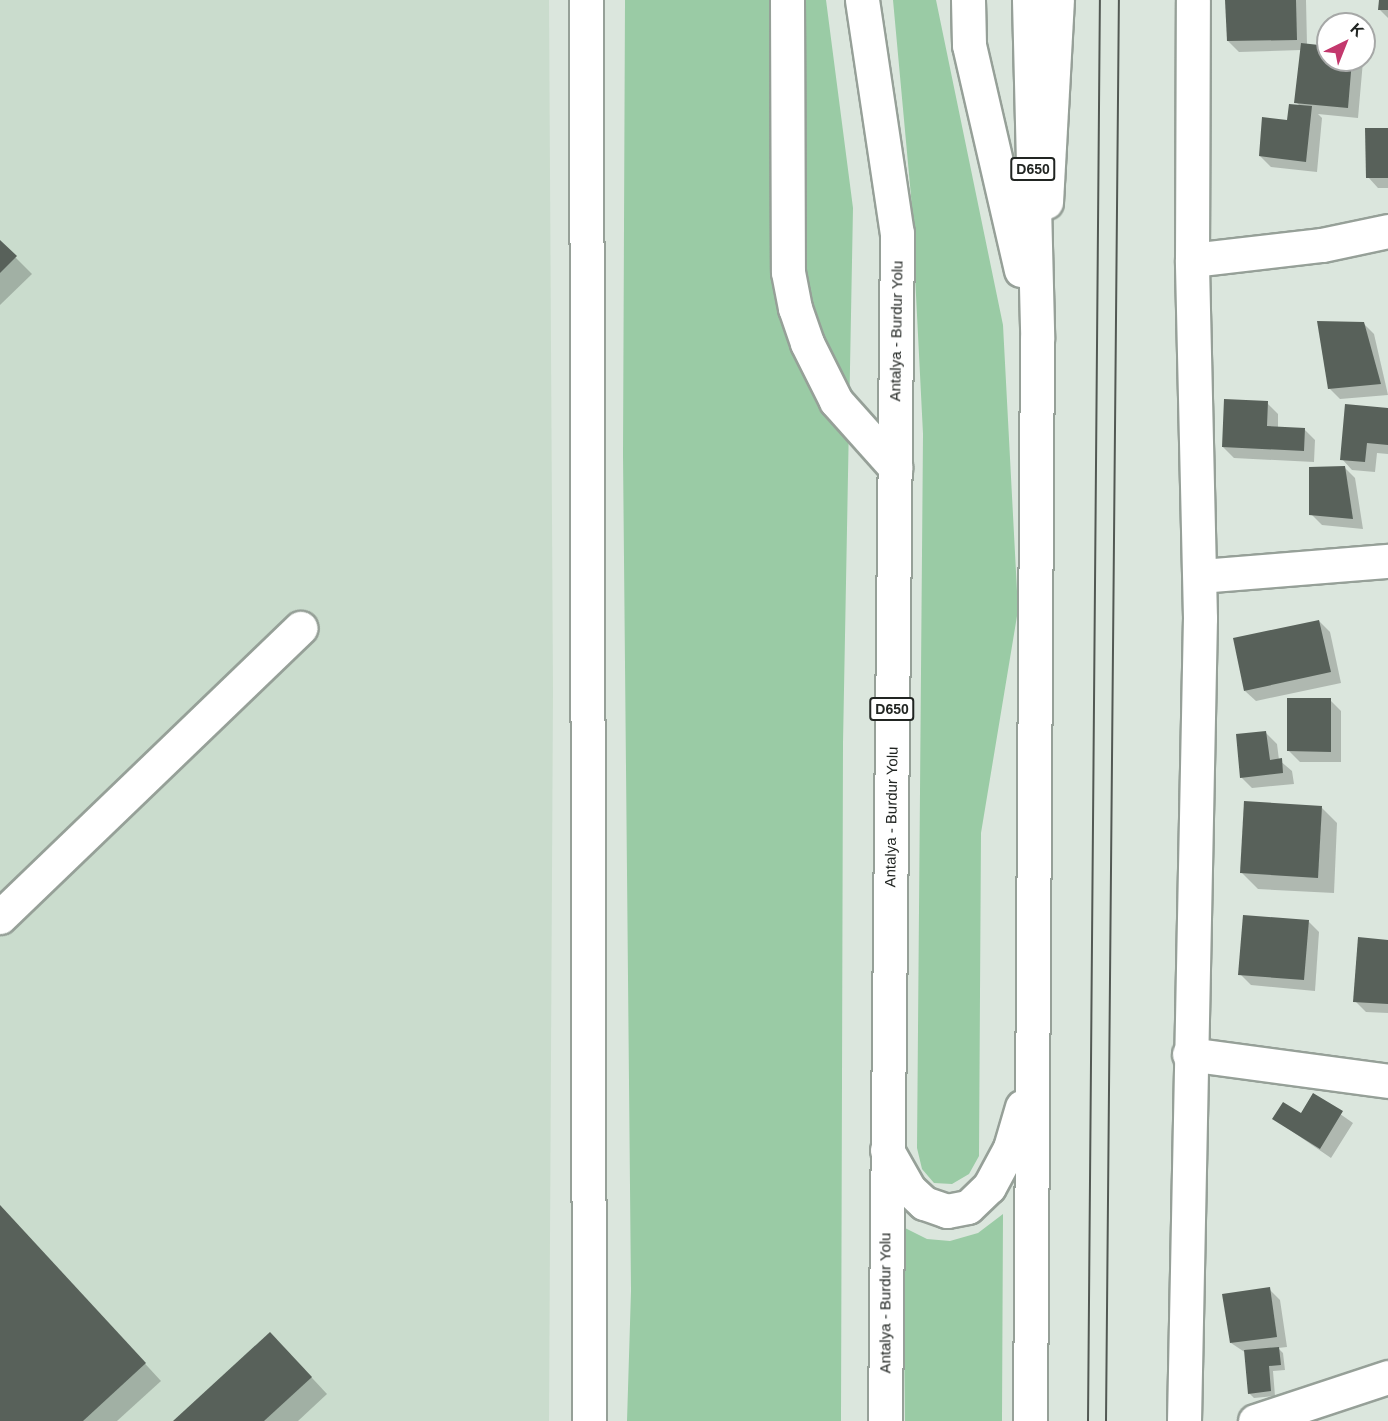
<!DOCTYPE html>
<html>
<head>
<meta charset="utf-8">
<style>
	body { margin:0 }
	#map { position:relative; width:1388px; height:1421px; overflow:hidden; background:#dbe6dd; font-family:Helvetica,sans-serif }
	div>[style] { position:absolute }
	.built>* { inset:0; background:#cadccd }
	.green>* { inset:0; background:#9acba5 }
	.shadow>* { inset:0; background:#0003 }
	.building>* { inset:0; background:#58615a }
	.roads { filter:drop-shadow(2px 0 #96a098) drop-shadow(-2px 0 #96a098) drop-shadow(0 2px #96a098) drop-shadow(0 -2px #96a098) }
	.minor>* { height:33px; margin:-16.5px; padding:0 16.5px; transform-origin:16.5px; border-radius:16.5px; background:#fff }
	.highway>* { height:33px; margin:-16.5px; padding:0 16.5px; transform-origin:16.5px; border-radius:16.5px; background:#fff }
	.tram>* { height:1.5px; margin:-0.75px; padding:0 0.75px; transform-origin:0.75px; border-radius:0.75px; background:#525853 }
	span { translate:-50% -50%; white-space:nowrap; text-align:center; line-height:1.15; -webkit-text-stroke:6px #fff; paint-order:stroke }
	.shield-label span { padding:2px 4px; background:#fff; border:2px solid; border-radius:4px; -webkit-text-stroke-width:0 }
	.shield-label { font-size:14px; color:#212522; font-weight:700 }
	.street-label { font-size:15px; color:#212522 }
	.north { position:absolute; left:1316px; top:12px; width:60px; height:60px; box-sizing:border-box; background:#fff; border:2px solid #a6a8a7; border-radius:50%; rotate:43deg; font-size:16px; font-weight:700; line-height:24px; text-align:center; color:#212522 }
	.north::after { content:''; display:block; margin:auto; width:21px; height:27px; background:#c3386d; clip-path:polygon(50% 0,100% 100%,50% 72%,0 100%) }
</style>
</head>
<body>
<div id="map">
	<div class="built">
		<i style="clip-path:polygon(0 0,549px 0,553px 692px,549px 1421px,0 1421px)"></i>
	</div>
	<div class="green">
		<i style="clip-path:polygon(625px 0,826px 0,853px 208px,843px 743px,841px 1421px,627px 1421px,631px 1291px,623px 455px)"></i>
		<i style="clip-path:polygon(893px 0,936px 0,1003px 325px,1018px 610px,981px 833px,979px 1156px,969px 1174px,952px 1184px,934px 1183px,922px 1169px,917px 1148px,923px 434px,911px 196px)"></i>
		<i style="clip-path:polygon(1003px 1214px,1002px 1421px,905px 1421px,903px 1227px,927px 1239px,950px 1241px,978px 1233px)"></i>
	</div>
	<div class="shadow">
		<i style="clip-path:polygon(1227px 0,1306px 0,1307px 45px,1328px 47px,1328px 60px,1363px 61px,1358px 118px,1318px 114px,1322px 118px,1317px 172px,1271px 167px,1260px 156px,1300px 106px,1296px 102px,1301px 50px,1239px 52px,1228px 41px)"></i>
		<i style="clip-path:polygon(1380px 0,1388px 0,1388px 18px,1380px 10px)"></i>
		<i style="clip-path:polygon(1388px 129px,1388px 188px,1378px 188px,1368px 177px)"></i>
		<i style="clip-path:polygon(0 242px,32px 274px,0 305px)"></i>
		<i style="clip-path:polygon(1363px 323px,1374px 334px,1388px 395px,1340px 399px,1329px 388px)"></i>
		<i style="clip-path:polygon(1267px 403px,1278px 414px,1278px 428px,1304px 429px,1315px 440px,1314px 462px,1234px 458px,1223px 447px)"></i>
		<i style="clip-path:polygon(1388px 410px,1388px 454px,1377px 453px,1375px 472px,1352px 470px,1342px 459px)"></i>
		<i style="clip-path:polygon(1344px 467px,1355px 478px,1363px 529px,1322px 525px,1311px 514px)"></i>
		<i style="clip-path:polygon(1319px 621px,1330px 632px,1341px 683px,1256px 701px,1245px 691px)"></i>
		<i style="clip-path:polygon(1330px 700px,1341px 711px,1341px 762px,1300px 762px,1289px 751px)"></i>
		<i style="clip-path:polygon(1266px 733px,1277px 744px,1279px 760px,1292px 771px,1294px 784px,1252px 788px,1241px 777px)"></i>
		<i style="clip-path:polygon(1321px 807px,1337px 823px,1334px 893px,1258px 889px,1242px 873px)"></i>
		<i style="clip-path:polygon(1308px 921px,1319px 932px,1315px 991px,1251px 985px,1240px 974px)"></i>
		<i style="clip-path:polygon(1388px 941px,1388px 1013px,1366px 1012px,1355px 1001px)"></i>
		<i style="clip-path:polygon(1313px 1095px,1353px 1123px,1331px 1158px,1274px 1119px,1301px 1115px)"></i>
		<i style="clip-path:polygon(0 1206px,161px 1381px,117px 1421px,0 1421px)"></i>
		<i style="clip-path:polygon(1269px 1289px,1280px 1300px,1287px 1347px,1278px 1348px,1283px 1353px,1285px 1370px,1273px 1371px,1275px 1396px,1254px 1398px,1249px 1393px,1246px 1353px,1231px 1343px)"></i>
		<i style="clip-path:polygon(286px 1350px,327px 1394px,298px 1421px,175px 1421px)"></i>
	</div>
	<div class="building">
		<i style="clip-path:polygon(1225px 0,1296px 0,1297px 40px,1227px 41px)"></i>
		<i style="clip-path:polygon(1379px 0,1388px 0,1388px 10px,1378px 10px)"></i>
		<i style="clip-path:polygon(1301px 43px,1328px 46px,1328px 60px,1352px 60px,1348px 108px,1294px 103px)"></i>
		<i style="clip-path:polygon(1289px 104px,1312px 106px,1306px 162px,1259px 156px,1262px 117px,1287px 120px)"></i>
		<i style="clip-path:polygon(1365px 128px,1388px 128px,1388px 178px,1366px 178px)"></i>
		<i style="clip-path:polygon(0 240px,17px 256px,0 273px)"></i>
		<i style="clip-path:polygon(1317px 321px,1364px 322px,1381px 384px,1328px 389px)"></i>
		<i style="clip-path:polygon(1224px 399px,1268px 401px,1267px 426px,1305px 428px,1304px 451px,1222px 447px)"></i>
		<i style="clip-path:polygon(1345px 404px,1388px 408px,1388px 445px,1367px 443px,1365px 462px,1340px 460px)"></i>
		<i style="clip-path:polygon(1345px 466px,1353px 519px,1309px 515px,1309px 467px)"></i>
		<i style="clip-path:polygon(1319px 620px,1331px 672px,1244px 691px,1233px 638px)"></i>
		<i style="clip-path:polygon(1287px 698px,1331px 698px,1331px 752px,1287px 751px)"></i>
		<i style="clip-path:polygon(1266px 731px,1270px 760px,1282px 758px,1283px 773px,1240px 778px,1236px 734px)"></i>
		<i style="clip-path:polygon(1244px 801px,1322px 806px,1318px 878px,1240px 873px)"></i>
		<i style="clip-path:polygon(1243px 915px,1309px 920px,1304px 980px,1238px 975px)"></i>
		<i style="clip-path:polygon(1358px 937px,1388px 940px,1388px 1004px,1353px 1002px)"></i>
		<i style="clip-path:polygon(1313px 1093px,1343px 1111px,1320px 1149px,1272px 1119px,1283px 1102px,1301px 1113px)"></i>
		<i style="clip-path:polygon(0 1205px,146px 1363px,83px 1421px,0 1421px)"></i>
		<i style="clip-path:polygon(1270px 1287px,1277px 1337px,1230px 1343px,1222px 1294px)"></i>
		<i style="clip-path:polygon(270px 1332px,312px 1377px,264px 1421px,173px 1421px)"></i>
		<i style="clip-path:polygon(1279px 1347px,1281px 1365px,1269px 1366px,1271px 1391px,1248px 1394px,1244px 1350px)"></i>
	</div>
	<div class="roads">
		<div class="minor">
			<i style="left:586px;top:0;width:1421px;rotate:89.88deg"></i>
			<i style="left:787px;top:0;width:272px;rotate:89.8deg"></i>
			<i style="left:788px;top:272px;width:37px;rotate:79deg"></i>
			<i style="left:795px;top:308px;width:37px;rotate:71deg"></i>
			<i style="left:807px;top:343px;width:65px;rotate:63.4deg"></i>
			<i style="left:836px;top:401px;width:89px;rotate:48.2deg"></i>
			<i style="left:1046px;top:202px;width:202px;rotate:-86.9deg"></i>
			<i style="left:1192px;top:260px;width:131px;rotate:-6.6deg"></i>
			<i style="left:1322px;top:245px;width:67px;rotate:-12deg"></i>
			<i style="left:1200px;top:576px;width:189px;rotate:-4.6deg"></i>
			<i style="left:0;top:917px;width:417px;rotate:-43.9deg"></i>
			<i style="left:1189px;top:1054px;width:201px;rotate:7.7deg"></i>
			<i style="left:1184px;top:1421px;width:803px;rotate:-88.86deg"></i>
			<i style="left:1200px;top:618px;width:358px;rotate:-91.3deg"></i>
			<i style="left:1192px;top:260px;width:260px;rotate:-89.8deg"></i>
			<i style="left:1255px;top:1421px;width:140px;rotate:-18.3deg"></i>
		</div>
		<div class="highway">
			<i style="left:862px;top:0;width:236px;rotate:81.5deg"></i>
			<i style="left:897px;top:233px;width:1188px;rotate:90.58deg"></i>
			<i style="left:968px;top:0;width:45px;rotate:88.7deg"></i>
			<i style="left:969px;top:45px;width:231px;rotate:77deg"></i>
			<i style="left:1029px;top:0;width:339px;rotate:88.6deg"></i>
			<i style="left:1037px;top:339px;width:1082px;rotate:90.37deg"></i>
			<i style="left:887px;top:1150px;width:45px;rotate:60.6deg"></i>
			<i style="left:909px;top:1189px;width:21px;rotate:43deg"></i>
			<i style="left:924px;top:1203px;width:24px;rotate:19deg"></i>
			<i style="left:947px;top:1211px;width:21px;rotate:-11deg"></i>
			<i style="left:968px;top:1207px;width:29px;rotate:-44deg"></i>
			<i style="left:989px;top:1187px;width:44px;rotate:-61.7deg"></i>
			<i style="left:1010px;top:1148px;width:43px;rotate:-73.7deg"></i>
		</div>
	</div>
	<div class="tram">
		<i style="left:1088px;top:1421px;width:1421px;rotate:-89.52deg"></i>
		<i style="left:1106px;top:1421px;width:1421px;rotate:-89.48deg"></i>
	</div>
	<div class="shield-label">
		<span style="left:1033px;top:169px">D650</span>
		<span style="left:892px;top:709px">D650</span>
	</div>
	<div class="street-label">
		<span style="left:896px;top:331px;rotate:-89deg">Antalya - Burdur Yolu</span>
		<span style="left:891px;top:817px;rotate:-89deg">Antalya - Burdur Yolu</span>
		<span style="left:885px;top:1303px;rotate:-90deg">Antalya - Burdur Yolu</span>
	</div>
	<div class="north">K</div>
</div>
</body>
</html>
